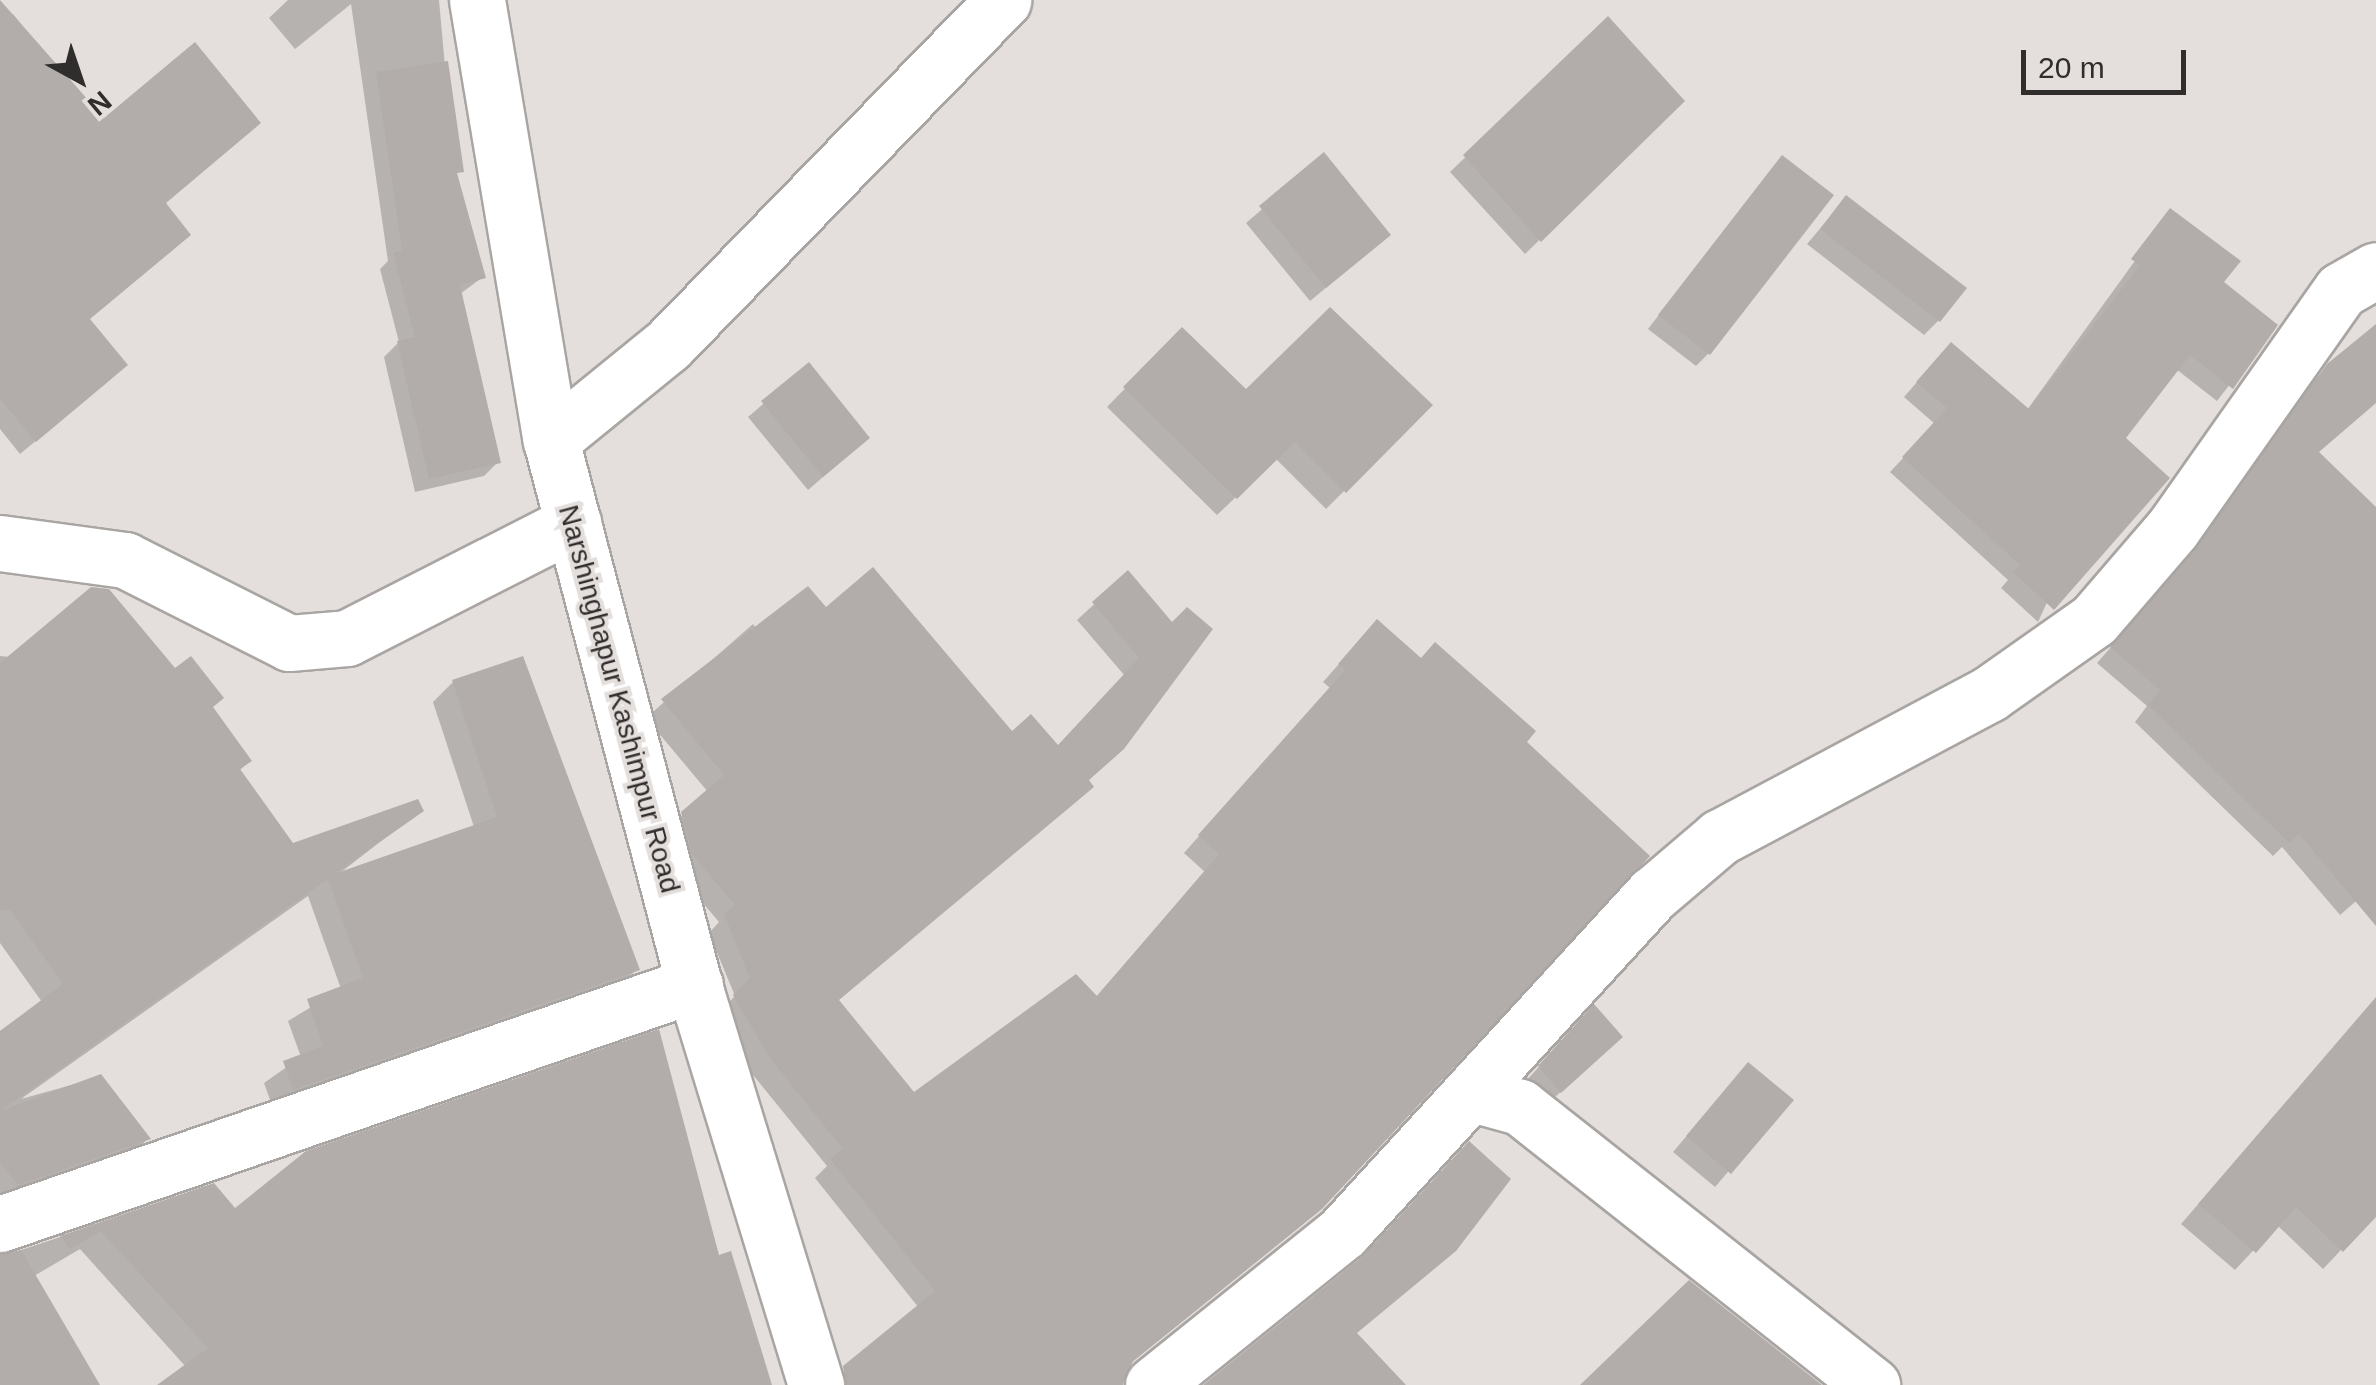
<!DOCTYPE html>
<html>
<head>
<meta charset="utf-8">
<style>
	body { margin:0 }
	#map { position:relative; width:2376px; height:1385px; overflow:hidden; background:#e4dfdc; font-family:Helvetica,sans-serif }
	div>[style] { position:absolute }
	.shadow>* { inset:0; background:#0003 }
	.building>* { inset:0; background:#b2adaa }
	.roads { filter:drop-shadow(2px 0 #a9a5a2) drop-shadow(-2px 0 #a9a5a2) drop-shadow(0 2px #a9a5a2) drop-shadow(0 -2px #a9a5a2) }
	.minor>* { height:55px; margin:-27.5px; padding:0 27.5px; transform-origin:27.5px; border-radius:27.5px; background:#fff }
	.tertiary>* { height:55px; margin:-27.5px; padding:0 27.5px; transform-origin:27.5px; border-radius:27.5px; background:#fff }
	span { translate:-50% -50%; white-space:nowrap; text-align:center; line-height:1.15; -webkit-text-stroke:8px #e4dfdc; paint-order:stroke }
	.street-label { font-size:28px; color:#302e2d }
	.north { position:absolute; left:30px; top:30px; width:100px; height:100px; -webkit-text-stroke:8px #e4dfdc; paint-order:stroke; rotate:140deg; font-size:28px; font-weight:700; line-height:40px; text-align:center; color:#302e2d }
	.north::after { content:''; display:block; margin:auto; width:35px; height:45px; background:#302e2d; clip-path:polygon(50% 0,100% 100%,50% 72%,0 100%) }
	.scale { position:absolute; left:2021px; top:50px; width:165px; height:45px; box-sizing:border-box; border:5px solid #302e2d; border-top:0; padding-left:12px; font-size:30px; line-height:35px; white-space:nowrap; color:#302e2d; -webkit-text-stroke:8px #e4dfdc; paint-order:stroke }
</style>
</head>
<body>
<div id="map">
	<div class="shadow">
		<i style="clip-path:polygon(288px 0,439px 0,455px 178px,483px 277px,460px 294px,498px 462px,484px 476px,415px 492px,384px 357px,399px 342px,380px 269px,388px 261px,351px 4px,295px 49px,269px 18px)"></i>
		<i style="clip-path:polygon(13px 14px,163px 204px,88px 320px,111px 379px,20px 454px,0 429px,0 25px)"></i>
		<i style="clip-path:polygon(1608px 19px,1682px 101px,1525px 254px,1450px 172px)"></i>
		<i style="clip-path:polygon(1324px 156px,1373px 249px,1310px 301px,1246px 223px)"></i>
		<i style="clip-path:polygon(1770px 171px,1709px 353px,1696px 366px,1648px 329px)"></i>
		<i style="clip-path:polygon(1846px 198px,1939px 320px,1924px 335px,1807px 244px)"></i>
		<i style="clip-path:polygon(2171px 211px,2221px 283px,2275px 326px,2217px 401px,2176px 369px,2123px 438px,2038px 622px,2001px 588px,2008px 580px,1890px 472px,1935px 424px,1904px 397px,1937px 359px,2027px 410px)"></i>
		<i style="clip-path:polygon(1182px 330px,1246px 393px,1430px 405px,1326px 509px,1276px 459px,1217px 515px,1107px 407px)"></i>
		<i style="clip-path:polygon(2376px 364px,2376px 402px,2317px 453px,2376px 511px,2376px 884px,2340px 915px,2282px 847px,2273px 856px,2135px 722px,2147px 706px,2097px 663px,2184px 564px,2312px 382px,2329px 366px)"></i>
		<i style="clip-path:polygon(808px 365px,852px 452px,808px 490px,748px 417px)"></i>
		<i style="clip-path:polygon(1127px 574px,1171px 626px,837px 1001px,913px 1096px,1095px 998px,1205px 872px,1184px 853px,1330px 688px,1323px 682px,1361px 639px,1523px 742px,1320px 1207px,1302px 1225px,1126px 1367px,1123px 1385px,828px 1385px,919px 1308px,815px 1178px,827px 1166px,749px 1070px,718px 1013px,735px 996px,709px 933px,719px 922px,676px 871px,666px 830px,708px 792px,646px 718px,753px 624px,758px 631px,825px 610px,1011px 735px,1058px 748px,1125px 676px,1077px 620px)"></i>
		<i style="clip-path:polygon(0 656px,175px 672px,249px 761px,239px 771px,292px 846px,421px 810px,340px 873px,474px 827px,433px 702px,453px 682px,637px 969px,617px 989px,273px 1108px,264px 1083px,301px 1057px,288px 1021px,341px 989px,308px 896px,21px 1099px,100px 1077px,148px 1138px,129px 1158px,0 1202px,0 1031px,42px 1002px,0 943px)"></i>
		<i style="clip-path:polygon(2376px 999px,2376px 1213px,2323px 1269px,2277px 1225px,2235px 1270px,2181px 1224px)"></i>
		<i style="clip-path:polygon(1580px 1022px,1605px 1052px,1545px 1106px,1525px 1082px)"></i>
		<i style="clip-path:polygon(1734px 1080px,1790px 1100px,1715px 1187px,1673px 1152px)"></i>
		<i style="clip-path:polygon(214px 1186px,235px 1211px,734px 1385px,161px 1385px,186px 1367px,80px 1249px,34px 1276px,98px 1385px,0 1385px,0 1257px)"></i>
	</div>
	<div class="building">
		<i style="clip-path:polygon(0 0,104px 118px,195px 42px,261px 123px,166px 203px,191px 235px,90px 319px,128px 365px,36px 442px,0 399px)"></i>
		<i style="clip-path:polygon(1608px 16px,1685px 101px,1541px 242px,1463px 155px)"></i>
		<i style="clip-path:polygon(448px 61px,464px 172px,457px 173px,486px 278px,460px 285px,501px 463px,429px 479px,397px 341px,415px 337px,393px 253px,402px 250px,376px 72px)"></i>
		<i style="clip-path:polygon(1324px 152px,1391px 235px,1326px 288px,1259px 206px)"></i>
		<i style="clip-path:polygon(1782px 155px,1834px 195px,1710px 355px,1658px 315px)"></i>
		<i style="clip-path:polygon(1846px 195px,1967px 288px,1940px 322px,1820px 229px)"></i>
		<i style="clip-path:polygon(2170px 208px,2241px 261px,2224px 282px,2278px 325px,2233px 389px,2190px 355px,2126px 438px,2170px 478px,2054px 610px,2013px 572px,2020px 565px,1902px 457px,1947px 408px,1916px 382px,1951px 342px,2029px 409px,2140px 265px,2131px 259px)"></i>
		<i style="clip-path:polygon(1330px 307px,1433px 405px,1346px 493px,1295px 442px,1237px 499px,1123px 387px,1182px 327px,1246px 389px)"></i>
		<i style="clip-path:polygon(2376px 324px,2376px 403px,2319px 452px,2376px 507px,2376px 926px,2299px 834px,2289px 843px,2148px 705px,2160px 690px,2110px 647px,2198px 546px,2327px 364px)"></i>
		<i style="clip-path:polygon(809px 362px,870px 438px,823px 477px,761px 401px)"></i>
		<i style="clip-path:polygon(873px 567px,1012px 731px,1031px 714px,1058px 745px,1139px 658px,1092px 602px,1128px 570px,1172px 622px,1187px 607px,1213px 629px,1124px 749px,1089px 780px,1094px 787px,839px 1000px,914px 1092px,1076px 974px,1097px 996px,1219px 854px,1198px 835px,1345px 670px,1338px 664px,1377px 619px,1421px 658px,1435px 642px,1536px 731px,1527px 742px,1650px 856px,1322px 1209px,1133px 1361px,1122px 1385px,846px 1385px,843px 1366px,935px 1291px,830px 1159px,843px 1149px,769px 1057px,733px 995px,750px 978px,724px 914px,735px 905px,692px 854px,681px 812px,724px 775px,661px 699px,808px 586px,826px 607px)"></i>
		<i style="clip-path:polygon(91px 587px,109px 589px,175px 668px,191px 656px,224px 698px,213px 707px,252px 761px,240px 769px,293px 843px,418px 799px,424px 811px,334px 874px,497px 817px,452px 680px,523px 656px,640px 970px,293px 1090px,283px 1061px,323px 1046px,307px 999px,363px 978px,328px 879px,0 1111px,0 1031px,63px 984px,11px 911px,0 910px,0 663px)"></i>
		<i style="clip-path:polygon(2376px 997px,2376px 1217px,2343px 1252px,2296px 1207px,2256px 1253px,2198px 1204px)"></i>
		<i style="clip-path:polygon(1594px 1004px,1623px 1037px,1561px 1093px,1538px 1066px)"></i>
		<i style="clip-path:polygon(659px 1029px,719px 1255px,731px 1251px,772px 1385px,157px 1385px,208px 1348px,101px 1231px,70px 1249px,60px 1236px,214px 1183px,235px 1208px,306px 1151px)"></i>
		<i style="clip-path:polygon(1748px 1062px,1794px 1100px,1731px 1174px,1686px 1136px)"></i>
		<i style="clip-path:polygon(101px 1074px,151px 1139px,18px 1185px,0 1163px,0 1111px)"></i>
		<i style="clip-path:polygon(1469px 1141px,1511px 1179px,1456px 1251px,1357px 1333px,1406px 1385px,1203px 1385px,1363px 1256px)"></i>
		<i style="clip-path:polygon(21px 1250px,100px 1385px,0 1385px,0 1254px)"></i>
		<i style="clip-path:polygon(1689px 1280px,1822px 1385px,1580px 1385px)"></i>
	</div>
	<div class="roads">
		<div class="minor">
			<i style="left:551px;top:440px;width:151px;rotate:-39.1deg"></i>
			<i style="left:668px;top:345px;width:481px;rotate:-45.8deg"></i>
			<i style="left:0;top:543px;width:126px;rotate:7.7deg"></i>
			<i style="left:125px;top:560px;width:184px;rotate:26.8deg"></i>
			<i style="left:289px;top:643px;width:58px;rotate:-4.9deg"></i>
			<i style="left:347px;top:638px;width:254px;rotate:-27deg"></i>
			<i style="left:1476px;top:1095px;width:46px;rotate:15.3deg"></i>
			<i style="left:1520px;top:1107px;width:449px;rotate:38.3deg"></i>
			<i style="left:0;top:1224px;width:735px;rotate:-19.05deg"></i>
			<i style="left:1153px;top:1385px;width:244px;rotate:-38.8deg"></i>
			<i style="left:1343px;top:1232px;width:459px;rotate:-47.5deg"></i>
			<i style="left:1653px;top:894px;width:88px;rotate:-40.4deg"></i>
			<i style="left:1720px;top:837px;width:305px;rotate:-28deg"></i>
			<i style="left:1989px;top:694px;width:128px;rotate:-35.2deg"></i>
			<i style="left:2094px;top:620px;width:121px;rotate:-49.3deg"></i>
			<i style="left:2173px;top:528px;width:291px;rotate:-54.8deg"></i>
			<i style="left:2341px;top:290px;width:40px;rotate:-29.7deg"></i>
		</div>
		<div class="tertiary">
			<i style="left:477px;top:0;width:446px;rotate:80.5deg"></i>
			<i style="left:551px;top:440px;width:571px;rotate:75.28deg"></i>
			<i style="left:696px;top:992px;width:411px;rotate:73deg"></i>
		</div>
	</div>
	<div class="street-label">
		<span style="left:619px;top:699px;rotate:75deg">Narshinghapur Kashimpur Road</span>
	</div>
	<div class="north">N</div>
	<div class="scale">20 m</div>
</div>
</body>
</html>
